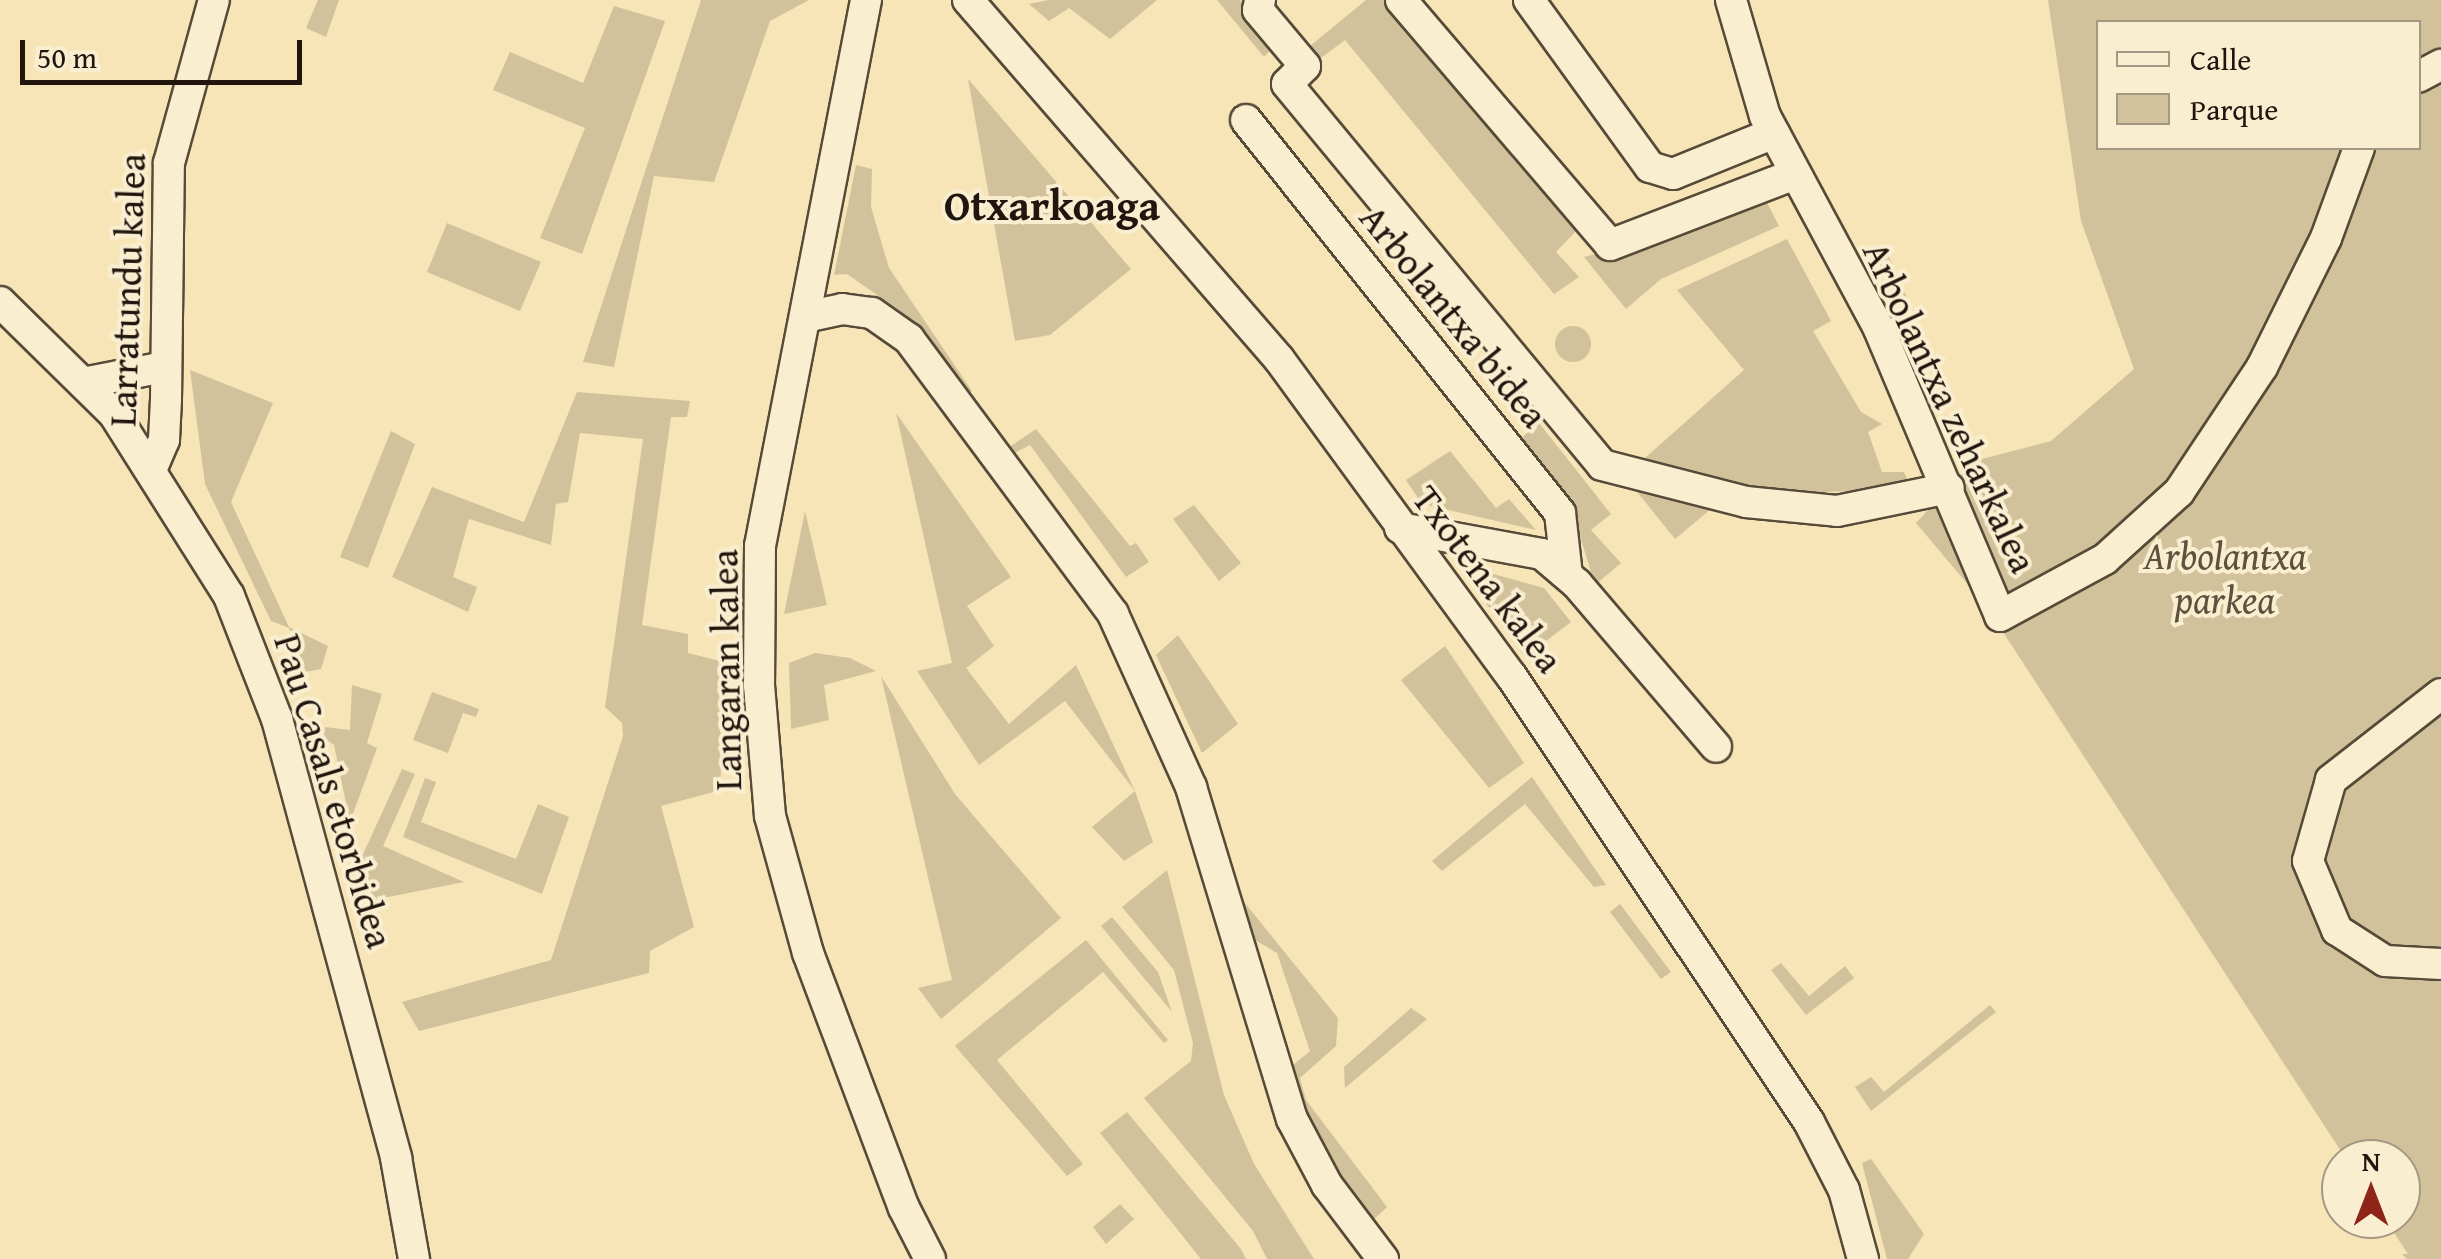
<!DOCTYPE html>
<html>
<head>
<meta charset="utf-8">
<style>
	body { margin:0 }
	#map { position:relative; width:2441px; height:1259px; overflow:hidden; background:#f7e5b8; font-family:"Gentium Book Plus",serif }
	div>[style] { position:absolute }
	.green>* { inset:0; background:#d2c29b }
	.round { border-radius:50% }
	.roads { filter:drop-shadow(2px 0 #564a38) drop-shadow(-2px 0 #564a38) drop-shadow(0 2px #564a38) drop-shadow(0 -2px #564a38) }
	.street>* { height:30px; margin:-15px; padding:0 15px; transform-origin:15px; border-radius:15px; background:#faeed1 }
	span { translate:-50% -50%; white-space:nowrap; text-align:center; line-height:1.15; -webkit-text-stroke:8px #faeed1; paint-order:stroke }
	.street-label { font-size:38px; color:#20160e }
	.park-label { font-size:38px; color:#5e523f; font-style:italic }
	.quarter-label { font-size:42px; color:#20160e; font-weight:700 }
	.legend { position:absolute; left:2096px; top:20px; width:325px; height:130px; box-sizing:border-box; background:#faeed1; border:2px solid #a39883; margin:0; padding:12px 18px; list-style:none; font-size:30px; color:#20160e }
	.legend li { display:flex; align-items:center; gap:20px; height:50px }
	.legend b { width:50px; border:2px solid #a39883 }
	.north { position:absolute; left:2321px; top:1139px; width:100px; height:100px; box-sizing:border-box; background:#faeed1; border:2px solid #a39883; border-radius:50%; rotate:0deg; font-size:28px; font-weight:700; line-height:40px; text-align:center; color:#20160e }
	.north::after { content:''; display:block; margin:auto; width:35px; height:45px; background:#8f2418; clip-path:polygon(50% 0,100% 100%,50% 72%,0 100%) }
	.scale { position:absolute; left:20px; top:40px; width:282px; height:45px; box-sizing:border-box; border:5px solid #20160e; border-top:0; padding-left:12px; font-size:30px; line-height:35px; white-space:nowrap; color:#20160e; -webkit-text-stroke:8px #faeed1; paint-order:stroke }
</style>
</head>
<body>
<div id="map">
	<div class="green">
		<i style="clip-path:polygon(318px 0,339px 0,326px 37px,306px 28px)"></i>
		<i style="clip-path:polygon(701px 0,809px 0,770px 21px,714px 182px,654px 176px,614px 367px,583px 362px)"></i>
		<i style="clip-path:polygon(1048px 0,1157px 0,1110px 39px,1069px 8px,1049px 21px,1029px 4px)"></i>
		<i style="clip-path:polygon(1217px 0,1240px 0,1276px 44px,1264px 57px)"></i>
		<i style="clip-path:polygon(1366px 0,1392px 0,1576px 231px,1556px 252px,1579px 277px,1554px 294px,1345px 40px,1321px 58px,1310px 46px)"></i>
		<i style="clip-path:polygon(evenodd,2048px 0,2441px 0,2441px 1259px,2407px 1259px,2402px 1254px,2408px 1254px,2385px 1219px,2401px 1219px,2401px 1159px,2346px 1159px,1986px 606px,1916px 523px,1974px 461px,2051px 441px,2134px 369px,2081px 221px,2048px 0,2098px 22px,2418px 22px,2418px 148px,2098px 148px,2098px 22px)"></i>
		<i style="clip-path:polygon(614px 6px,665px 21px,582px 254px,540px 238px,585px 128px,493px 90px,510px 52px,583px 83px)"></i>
		<i style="clip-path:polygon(968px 79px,1131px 269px,1050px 335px,1015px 341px)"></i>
		<i style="clip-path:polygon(856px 165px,872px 169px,871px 207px,889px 268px,972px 391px,963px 398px,899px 310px,847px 274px,834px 275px)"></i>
		<i style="clip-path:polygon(1761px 191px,1779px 226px,1661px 279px,1626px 309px,1584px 257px,1652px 240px)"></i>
		<i style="clip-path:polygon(447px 223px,541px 262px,520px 311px,427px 272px)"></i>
		<i style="clip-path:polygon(1787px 239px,1831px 321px,1813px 331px,1861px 412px,1882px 424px,1868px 432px,1882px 472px,1904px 472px,1912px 489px,1765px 494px,1645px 458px,1744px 370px,1677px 290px)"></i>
		<i style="clip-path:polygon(1887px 252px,1908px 300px,1902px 304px,1873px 255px)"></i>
		<i class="round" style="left:1555px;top:326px;width:36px;height:36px"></i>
		<i style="clip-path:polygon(190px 370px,273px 403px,231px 502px,289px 627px,328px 646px,321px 669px,305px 672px,289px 628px,271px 621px,205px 484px)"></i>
		<i style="clip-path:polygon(577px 392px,690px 401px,687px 417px,671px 417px,642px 625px,688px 634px,688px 653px,720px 661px,721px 790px,661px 806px,694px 927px,650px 951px,649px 973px,419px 1031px,402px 1002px,551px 960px,623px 736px,622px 723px,605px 707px,643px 439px,580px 433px,568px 502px,556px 504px,551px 545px,469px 519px,453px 577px,477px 587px,468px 612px,392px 577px,432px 487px,524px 522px)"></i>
		<i style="clip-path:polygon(896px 413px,1011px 577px,967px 606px,994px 646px,966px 668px,1009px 724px,1076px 665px,1135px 791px,1153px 842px,1124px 861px,1092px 827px,1135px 791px,1065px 701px,979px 765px,917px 671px,952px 663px)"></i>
		<i style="clip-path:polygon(1539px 423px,1611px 514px,1591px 530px,1621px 563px,1595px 585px,1572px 510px,1519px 440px)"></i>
		<i style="clip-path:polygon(1036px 429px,1130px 546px,1136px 543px,1149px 562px,1126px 577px,1030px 445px,1005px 458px,1002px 452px)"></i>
		<i style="clip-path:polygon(391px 431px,415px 444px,368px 568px,340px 557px)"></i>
		<i style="clip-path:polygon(1450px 451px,1496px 508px,1509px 499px,1536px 530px,1422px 504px,1406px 480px)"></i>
		<i style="clip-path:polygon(1634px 488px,1717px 504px,1675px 539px)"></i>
		<i style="clip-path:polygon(1194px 505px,1241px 563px,1219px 581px,1173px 519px)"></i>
		<i style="clip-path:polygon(805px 511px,827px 605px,784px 614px)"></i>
		<i style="clip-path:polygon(1468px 567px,1544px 588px,1571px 622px,1525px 657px,1463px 572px)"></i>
		<i style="clip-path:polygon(1178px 635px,1238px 724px,1202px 753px,1156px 655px)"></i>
		<i style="clip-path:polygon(1445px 646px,1524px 763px,1489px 788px,1401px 680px)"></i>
		<i style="clip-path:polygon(815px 653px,850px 658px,876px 671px,824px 685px,829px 720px,791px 729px,789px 663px)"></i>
		<i style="clip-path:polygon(881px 676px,955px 794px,1061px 918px,941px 1019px,918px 988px,952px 980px)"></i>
		<i style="clip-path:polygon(352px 685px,382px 694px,367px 743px,377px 748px,350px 822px,334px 745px,324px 738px,325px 727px,350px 730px)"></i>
		<i style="clip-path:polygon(432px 692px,479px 709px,476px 717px,463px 713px,448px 753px,413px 740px)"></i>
		<i style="clip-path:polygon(402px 769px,415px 774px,383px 846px,464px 882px,373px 900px,359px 863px)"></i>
		<i style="clip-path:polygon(1532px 777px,1606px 885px,1594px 887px,1525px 804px,1442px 871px,1432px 861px)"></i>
		<i style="clip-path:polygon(425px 778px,436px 782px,421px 822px,516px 859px,538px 804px,569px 817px,542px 894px,403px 837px)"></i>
		<i style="clip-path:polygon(1167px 870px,1224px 1095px,1254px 1164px,1314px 1259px,1267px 1259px,1253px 1231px,1144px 1098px,1191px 1061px,1193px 1043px,1174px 970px,1122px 907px)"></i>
		<i style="clip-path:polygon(1232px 887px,1338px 1018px,1336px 1046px,1300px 1078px,1306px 1100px,1387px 1207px,1367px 1226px,1303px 1119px,1287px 1070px,1310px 1051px,1277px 953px,1248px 936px)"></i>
		<i style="clip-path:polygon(1620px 904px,1671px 972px,1661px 979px,1610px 912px)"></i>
		<i style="clip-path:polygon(1112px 917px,1158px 972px,1172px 1012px,1101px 926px)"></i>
		<i style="clip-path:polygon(1086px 940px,1168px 1040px,1164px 1043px,1103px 972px,997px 1060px,1083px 1164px,1067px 1176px,955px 1046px)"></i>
		<i style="clip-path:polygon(1781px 963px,1809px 996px,1845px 966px,1854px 978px,1806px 1015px,1771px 970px)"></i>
		<i style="clip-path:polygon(1990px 1005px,1996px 1012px,1871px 1111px,1855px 1087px,1871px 1077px,1884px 1092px)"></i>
		<i style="clip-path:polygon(1411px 1008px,1427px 1019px,1345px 1088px,1344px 1067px)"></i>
		<i style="clip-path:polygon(1127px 1112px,1241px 1249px,1246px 1259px,1201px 1259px,1100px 1133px)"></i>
		<i style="clip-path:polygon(1871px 1159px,1924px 1234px,1908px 1259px,1887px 1259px,1862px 1163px)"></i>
		<i style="clip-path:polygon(1120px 1204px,1134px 1219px,1106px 1244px,1093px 1227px)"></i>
	</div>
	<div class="roads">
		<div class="street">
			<i style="left:866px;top:0;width:556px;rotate:100.99deg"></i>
			<i style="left:760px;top:546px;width:139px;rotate:90.4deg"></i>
			<i style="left:759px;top:685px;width:131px;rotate:85.2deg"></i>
			<i style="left:770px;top:816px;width:142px;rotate:74.5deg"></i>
			<i style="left:808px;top:953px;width:272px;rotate:69.4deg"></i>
			<i style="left:904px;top:1208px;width:57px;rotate:63deg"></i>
			<i style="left:968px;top:0;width:475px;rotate:49.1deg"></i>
			<i style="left:1279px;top:359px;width:394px;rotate:53.8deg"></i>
			<i style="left:1512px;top:677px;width:535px;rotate:56.28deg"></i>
			<i style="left:1809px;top:1122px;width:76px;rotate:62.8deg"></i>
			<i style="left:1844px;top:1190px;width:72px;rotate:74.6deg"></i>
			<i style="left:1260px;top:0;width:10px;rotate:101deg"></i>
			<i style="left:1258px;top:10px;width:73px;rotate:50deg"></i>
			<i style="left:1305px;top:66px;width:25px;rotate:135deg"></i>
			<i style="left:1287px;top:84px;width:494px;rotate:50.4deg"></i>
			<i style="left:1602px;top:465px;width:149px;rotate:14.4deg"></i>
			<i style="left:1746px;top:502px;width:91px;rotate:5.6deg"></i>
			<i style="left:1837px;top:511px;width:114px;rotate:-11.6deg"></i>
			<i style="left:1401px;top:0;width:322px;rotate:49.5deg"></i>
			<i style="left:1610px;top:245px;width:198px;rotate:-21deg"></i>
			<i style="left:1529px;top:0;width:206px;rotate:54.1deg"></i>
			<i style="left:1650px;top:167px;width:24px;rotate:17deg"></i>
			<i style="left:1673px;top:174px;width:109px;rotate:-22.1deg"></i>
			<i style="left:1731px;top:0;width:121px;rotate:73.7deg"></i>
			<i style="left:1765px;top:116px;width:242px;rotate:61.8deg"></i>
			<i style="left:1879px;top:329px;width:311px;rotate:67.1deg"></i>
			<i style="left:2000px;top:616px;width:119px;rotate:-28.5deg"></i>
			<i style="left:2105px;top:559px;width:100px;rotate:-42.2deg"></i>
			<i style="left:2179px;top:492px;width:150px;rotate:-56.4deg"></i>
			<i style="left:2262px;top:367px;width:144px;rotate:-63.6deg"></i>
			<i style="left:2326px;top:238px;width:96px;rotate:-69.9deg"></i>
			<i style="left:2418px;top:77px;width:26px;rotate:-28deg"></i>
			<i style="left:1246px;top:120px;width:503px;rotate:51.38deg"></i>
			<i style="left:1560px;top:513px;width:62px;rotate:83.6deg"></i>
			<i style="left:0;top:302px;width:160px;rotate:44.5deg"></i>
			<i style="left:114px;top:414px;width:215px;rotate:57.7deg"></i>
			<i style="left:229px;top:596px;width:132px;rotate:68.7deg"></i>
			<i style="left:277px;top:719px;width:455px;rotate:74.8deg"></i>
			<i style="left:396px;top:1158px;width:103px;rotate:79.9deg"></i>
			<i style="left:805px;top:317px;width:38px;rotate:-12deg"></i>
			<i style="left:842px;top:309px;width:30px;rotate:8deg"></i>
			<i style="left:872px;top:313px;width:45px;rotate:35.1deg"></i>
			<i style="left:909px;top:339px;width:342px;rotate:53.4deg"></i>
			<i style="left:1113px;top:614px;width:190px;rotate:65.7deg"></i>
			<i style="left:1191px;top:787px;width:347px;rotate:73.1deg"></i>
			<i style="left:1292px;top:1119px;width:75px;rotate:62.1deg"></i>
			<i style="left:1327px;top:1185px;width:93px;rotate:52.9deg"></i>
			<i style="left:83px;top:383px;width:83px;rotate:-11.2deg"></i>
			<i style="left:152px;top:468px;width:30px;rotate:-67deg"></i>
			<i style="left:164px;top:440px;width:41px;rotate:-87.2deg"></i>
			<i style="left:166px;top:399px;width:236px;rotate:-89.3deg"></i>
			<i style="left:169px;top:163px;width:169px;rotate:-74.6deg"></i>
			<i style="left:1400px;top:528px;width:144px;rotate:10.4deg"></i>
			<i style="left:1542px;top:554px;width:46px;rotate:40.6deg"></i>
			<i style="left:1577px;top:584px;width:214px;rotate:49.5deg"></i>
			<i style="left:2441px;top:694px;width:140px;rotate:142deg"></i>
			<i style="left:2331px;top:780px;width:84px;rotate:105.9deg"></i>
			<i style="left:2308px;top:861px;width:75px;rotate:67.2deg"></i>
			<i style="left:2337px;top:930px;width:57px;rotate:32.9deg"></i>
			<i style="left:2385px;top:961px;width:56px;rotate:3.1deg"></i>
		</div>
	</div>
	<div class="street-label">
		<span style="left:127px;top:290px;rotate:-88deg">Larratundu kalea</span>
		<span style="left:1454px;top:316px;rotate:51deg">Arbolantxa bidea</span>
		<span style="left:1950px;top:407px;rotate:65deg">Arbolantxa zeharkalea</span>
		<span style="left:1488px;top:579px;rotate:53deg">Txotena kalea</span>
		<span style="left:726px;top:670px;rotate:-91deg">Langaran kalea</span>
		<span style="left:334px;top:791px;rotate:73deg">Pau Casals etorbidea</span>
	</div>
	<div class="park-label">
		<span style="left:2225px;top:578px">Arbolantxa<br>parkea</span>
	</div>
	<div class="quarter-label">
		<span style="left:1052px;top:205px">Otxarkoaga</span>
	</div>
	<ul class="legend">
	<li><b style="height:12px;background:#faeed1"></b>Calle</li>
	<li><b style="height:28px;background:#d2c29b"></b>Parque</li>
	</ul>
	<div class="north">N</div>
	<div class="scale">50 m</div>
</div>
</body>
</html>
